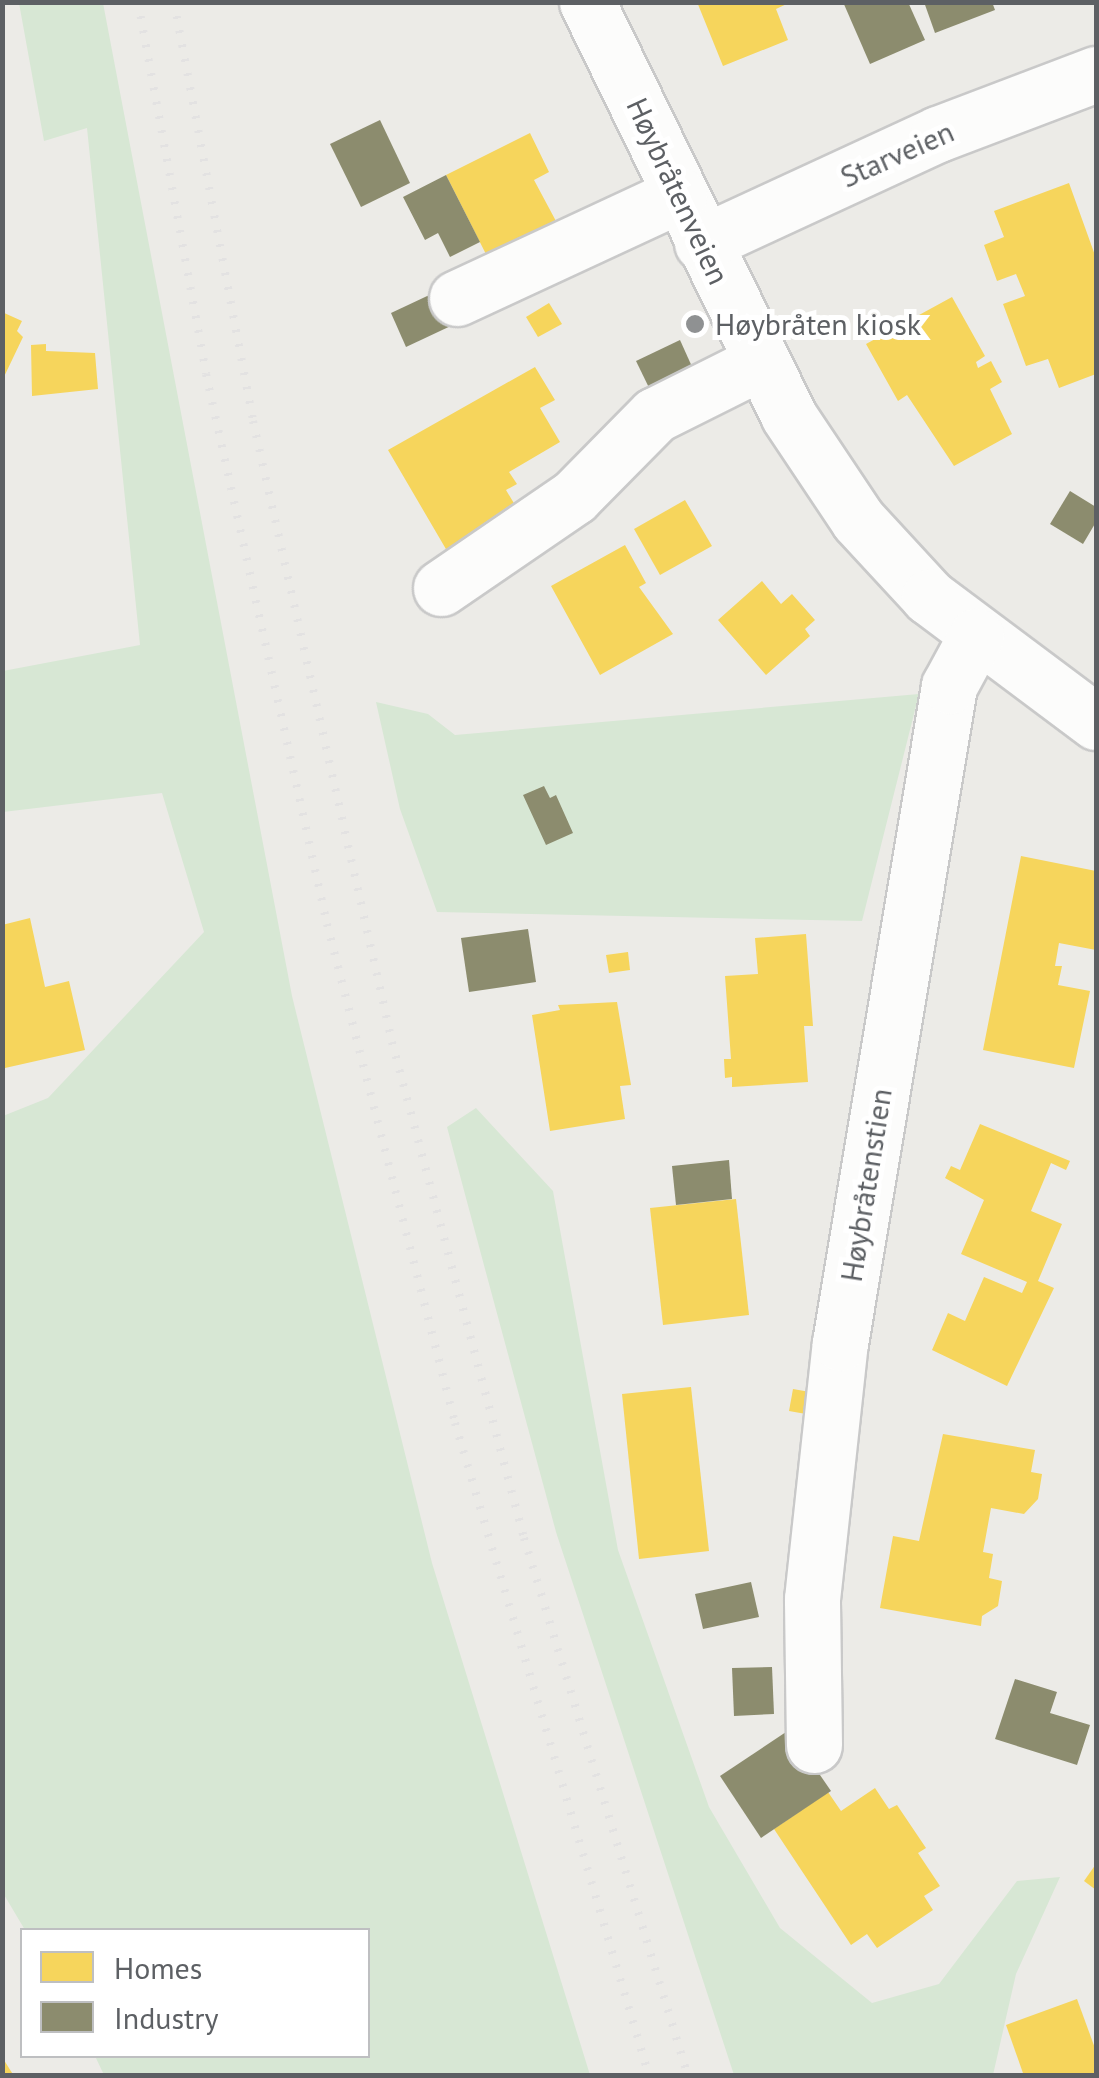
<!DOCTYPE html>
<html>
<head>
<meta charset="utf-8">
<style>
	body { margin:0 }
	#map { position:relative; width:1099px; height:2078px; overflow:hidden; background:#ecebe7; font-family:"PT Sans",sans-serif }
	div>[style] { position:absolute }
	.green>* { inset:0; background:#d7e7d4 }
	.homes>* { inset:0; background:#f6d55c }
	.industry>* { inset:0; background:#8c8c6e }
	.roads { filter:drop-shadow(2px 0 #c9c9c9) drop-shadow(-2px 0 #c9c9c9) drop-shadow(0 2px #c9c9c9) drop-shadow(0 -2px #c9c9c9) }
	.minor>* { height:55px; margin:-27.5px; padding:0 27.5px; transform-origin:27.5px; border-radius:27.5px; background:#fcfcfb }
	.rail>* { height:8px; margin-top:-4px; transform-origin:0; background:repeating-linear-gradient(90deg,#e3e2e2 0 2.5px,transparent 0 14.5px) }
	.dots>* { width:28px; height:28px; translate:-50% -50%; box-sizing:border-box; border:5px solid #fff; border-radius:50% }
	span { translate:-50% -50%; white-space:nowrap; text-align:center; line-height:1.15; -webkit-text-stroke:10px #fff; paint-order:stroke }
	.street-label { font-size:30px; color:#5d6064 }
	.poi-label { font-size:30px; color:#5d6064 }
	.left { translate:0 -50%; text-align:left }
	.frame { position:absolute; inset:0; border:5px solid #5d6064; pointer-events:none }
	.legend { position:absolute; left:20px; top:1928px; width:350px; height:130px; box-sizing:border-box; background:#fff; border:2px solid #bebfc1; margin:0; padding:12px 18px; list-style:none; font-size:30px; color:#5d6064 }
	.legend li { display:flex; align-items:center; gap:20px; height:50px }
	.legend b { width:50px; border:2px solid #bebfc1 }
</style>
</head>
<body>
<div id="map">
	<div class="green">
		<i style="clip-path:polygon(19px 3px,103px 3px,292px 996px,432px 1563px,590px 2075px,104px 2075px,95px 2056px,368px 2056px,368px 1930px,25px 1930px,3px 1893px,3px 1116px,48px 1098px,204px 932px,162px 793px,3px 812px,3px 671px,140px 645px,87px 128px,44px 141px)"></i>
		<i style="clip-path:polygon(919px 694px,862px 921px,437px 912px,400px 809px,376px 702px,428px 714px,455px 735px)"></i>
		<i style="clip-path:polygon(476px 1108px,553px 1191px,618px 1550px,709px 1807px,780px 1928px,872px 2003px,939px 1984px,1017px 1881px,1060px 1877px,1016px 1974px,993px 2075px,734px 2075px,556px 1532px,485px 1269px,447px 1127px)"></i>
	</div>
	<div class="homes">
		<i style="clip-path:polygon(697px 2px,791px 2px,776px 9px,788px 40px,723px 66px)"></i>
		<i style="clip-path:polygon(530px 133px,549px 172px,534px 180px,557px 223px,495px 272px,446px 175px)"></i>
		<i style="clip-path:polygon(1069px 183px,1096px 258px,1096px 374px,1059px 388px,1048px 359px,1026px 366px,1003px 304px,1025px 296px,1016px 274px,997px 281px,984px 245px,1004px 237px,994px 211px)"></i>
		<i style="clip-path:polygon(952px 297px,985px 356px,976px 362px,978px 368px,991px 361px,1002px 382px,990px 389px,1012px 434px,954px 466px,907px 395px,898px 401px,866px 344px)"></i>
		<i style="clip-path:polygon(549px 303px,562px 324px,538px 337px,526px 317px)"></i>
		<i style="clip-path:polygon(2px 312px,22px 321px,17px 331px,23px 337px,2px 381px)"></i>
		<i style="clip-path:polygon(46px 344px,46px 351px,95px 353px,98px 389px,32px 396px,31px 345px)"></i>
		<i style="clip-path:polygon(535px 367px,555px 400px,540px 408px,560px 442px,509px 472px,517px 484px,506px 490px,521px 515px,450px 556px,388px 450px)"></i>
		<i style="clip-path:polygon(685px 500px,712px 546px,660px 575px,634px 529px)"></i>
		<i style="clip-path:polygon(625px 545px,646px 583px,639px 587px,673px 634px,600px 675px,551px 586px)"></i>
		<i style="clip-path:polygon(762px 581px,781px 604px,792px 594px,815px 620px,805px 629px,810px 636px,766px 675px,718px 620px)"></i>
		<i style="clip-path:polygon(1021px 856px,1096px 871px,1096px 950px,1059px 943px,1055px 966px,1062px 966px,1058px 985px,1090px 991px,1074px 1068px,983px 1050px)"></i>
		<i style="clip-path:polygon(30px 918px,45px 987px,69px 981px,85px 1050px,5px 1068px,2px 925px)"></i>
		<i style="clip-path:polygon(806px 934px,813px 1026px,804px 1026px,808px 1082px,732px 1087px,732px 1077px,725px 1078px,724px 1059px,731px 1059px,725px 976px,758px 974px,755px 938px)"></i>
		<i style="clip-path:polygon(628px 952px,630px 970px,609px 973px,606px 955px)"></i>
		<i style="clip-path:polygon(617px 1002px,631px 1085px,620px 1086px,625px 1119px,550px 1131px,532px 1015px,560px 1010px,558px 1005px)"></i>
		<i style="clip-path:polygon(980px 1124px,1070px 1161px,1066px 1170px,1051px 1163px,1031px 1211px,1062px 1224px,1038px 1281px,1054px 1288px,1007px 1386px,932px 1350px,948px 1313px,965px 1321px,984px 1277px,1022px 1293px,1027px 1282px,961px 1254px,984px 1200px,945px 1178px,951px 1166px,960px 1170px)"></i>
		<i style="clip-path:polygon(736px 1199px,749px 1315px,663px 1325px,650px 1208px)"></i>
		<i style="clip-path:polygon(691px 1387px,709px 1551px,639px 1559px,622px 1394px)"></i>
		<i style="clip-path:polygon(793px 1389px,810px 1392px,806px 1414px,789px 1411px)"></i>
		<i style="clip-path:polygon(943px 1434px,1035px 1450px,1031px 1472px,1042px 1474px,1038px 1499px,1024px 1514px,991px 1508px,983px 1552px,993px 1554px,989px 1578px,1002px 1581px,998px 1606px,982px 1616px,981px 1626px,880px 1608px,893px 1536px,919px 1541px)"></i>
		<i style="clip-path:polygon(875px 1788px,889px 1809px,897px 1805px,926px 1848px,918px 1853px,940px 1886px,924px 1896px,933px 1910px,877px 1948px,867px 1934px,851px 1945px,774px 1829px,828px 1792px,841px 1811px)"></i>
		<i style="clip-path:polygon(1096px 1864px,1096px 1890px,1084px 1881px)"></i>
		<i style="clip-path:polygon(1077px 1999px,1096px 2051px,1096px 2076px,1024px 2076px,1006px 2025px)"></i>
		<i style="clip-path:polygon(2px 2057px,14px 2076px,2px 2076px)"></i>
	</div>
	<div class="industry">
		<i style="clip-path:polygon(843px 2px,908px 2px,925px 40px,870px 64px)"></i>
		<i style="clip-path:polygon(924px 2px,992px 2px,995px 10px,935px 33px)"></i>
		<i style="clip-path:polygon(380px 120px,410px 183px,361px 207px,330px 144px)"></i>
		<i style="clip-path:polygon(446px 175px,480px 242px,450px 257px,438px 233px,425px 240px,403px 197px)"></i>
		<i style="clip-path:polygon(440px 290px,455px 324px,406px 347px,391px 313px)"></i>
		<i style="clip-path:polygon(680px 340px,698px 380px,655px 400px,636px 361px)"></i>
		<i style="clip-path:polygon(1070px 491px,1096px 507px,1096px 522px,1083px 544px,1050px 524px)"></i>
		<i style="clip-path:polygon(544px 786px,550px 798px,556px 795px,573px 833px,546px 845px,523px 795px)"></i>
		<i style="clip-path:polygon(528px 929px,536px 982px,469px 992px,461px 938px)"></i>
		<i style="clip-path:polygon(729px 1160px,732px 1199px,676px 1205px,672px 1166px)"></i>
		<i style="clip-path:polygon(751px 1582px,759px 1617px,703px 1629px,695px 1594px)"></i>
		<i style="clip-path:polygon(772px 1667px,774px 1714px,734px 1716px,732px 1668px)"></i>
		<i style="clip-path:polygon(1015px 1679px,1057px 1692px,1050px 1713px,1090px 1725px,1077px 1765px,995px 1739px)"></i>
		<i style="clip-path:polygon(789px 1730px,831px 1791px,761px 1838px,720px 1776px)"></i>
	</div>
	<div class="roads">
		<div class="minor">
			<i style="left:587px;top:2px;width:459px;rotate:64deg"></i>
			<i style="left:788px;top:415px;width:126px;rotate:56.3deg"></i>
			<i style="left:858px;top:520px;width:105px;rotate:47.3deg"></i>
			<i style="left:929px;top:597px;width:209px;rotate:36.8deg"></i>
			<i style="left:702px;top:243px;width:260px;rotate:-24.8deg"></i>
			<i style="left:938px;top:134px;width:169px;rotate:-20.8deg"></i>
			<i style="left:457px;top:298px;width:245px;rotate:-24.9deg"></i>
			<i style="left:441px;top:588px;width:161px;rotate:-34.4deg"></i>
			<i style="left:574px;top:497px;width:115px;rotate:-45.4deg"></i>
			<i style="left:655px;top:415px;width:119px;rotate:-26.6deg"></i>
			<i style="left:814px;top:1745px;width:146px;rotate:-90.8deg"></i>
			<i style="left:812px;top:1599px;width:258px;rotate:-83.8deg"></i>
			<i style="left:840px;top:1343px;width:666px;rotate:-80.58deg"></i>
			<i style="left:949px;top:686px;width:57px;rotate:-61.6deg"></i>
		</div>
	</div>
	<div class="rail">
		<i style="left:138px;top:2px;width:378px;rotate:79.6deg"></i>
		<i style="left:206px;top:374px;width:563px;rotate:77.59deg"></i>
		<i style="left:327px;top:924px;width:515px;rotate:75.61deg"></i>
		<i style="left:455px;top:1423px;width:681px;rotate:73.45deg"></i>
		<i style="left:174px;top:2px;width:426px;rotate:79.3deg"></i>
		<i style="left:253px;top:421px;width:636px;rotate:77.38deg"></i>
		<i style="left:392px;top:1042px;width:513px;rotate:75.1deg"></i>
		<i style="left:524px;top:1538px;width:562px;rotate:73.05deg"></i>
	</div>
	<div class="dots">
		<i style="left:695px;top:324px;background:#8f9192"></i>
	</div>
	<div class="street-label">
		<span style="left:897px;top:154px;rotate:-24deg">Starveien</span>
		<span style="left:678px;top:191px;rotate:65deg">Høybråtenveien</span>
		<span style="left:866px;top:1185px;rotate:-81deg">Høybråtenstien</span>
	</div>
	<div class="poi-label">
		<span class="left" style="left:715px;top:324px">Høybråten kiosk</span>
	</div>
	<div class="frame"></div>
	<ul class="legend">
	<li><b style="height:28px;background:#f6d55c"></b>Homes</li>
	<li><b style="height:28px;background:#8c8c6e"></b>Industry</li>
	</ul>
</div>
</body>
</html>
